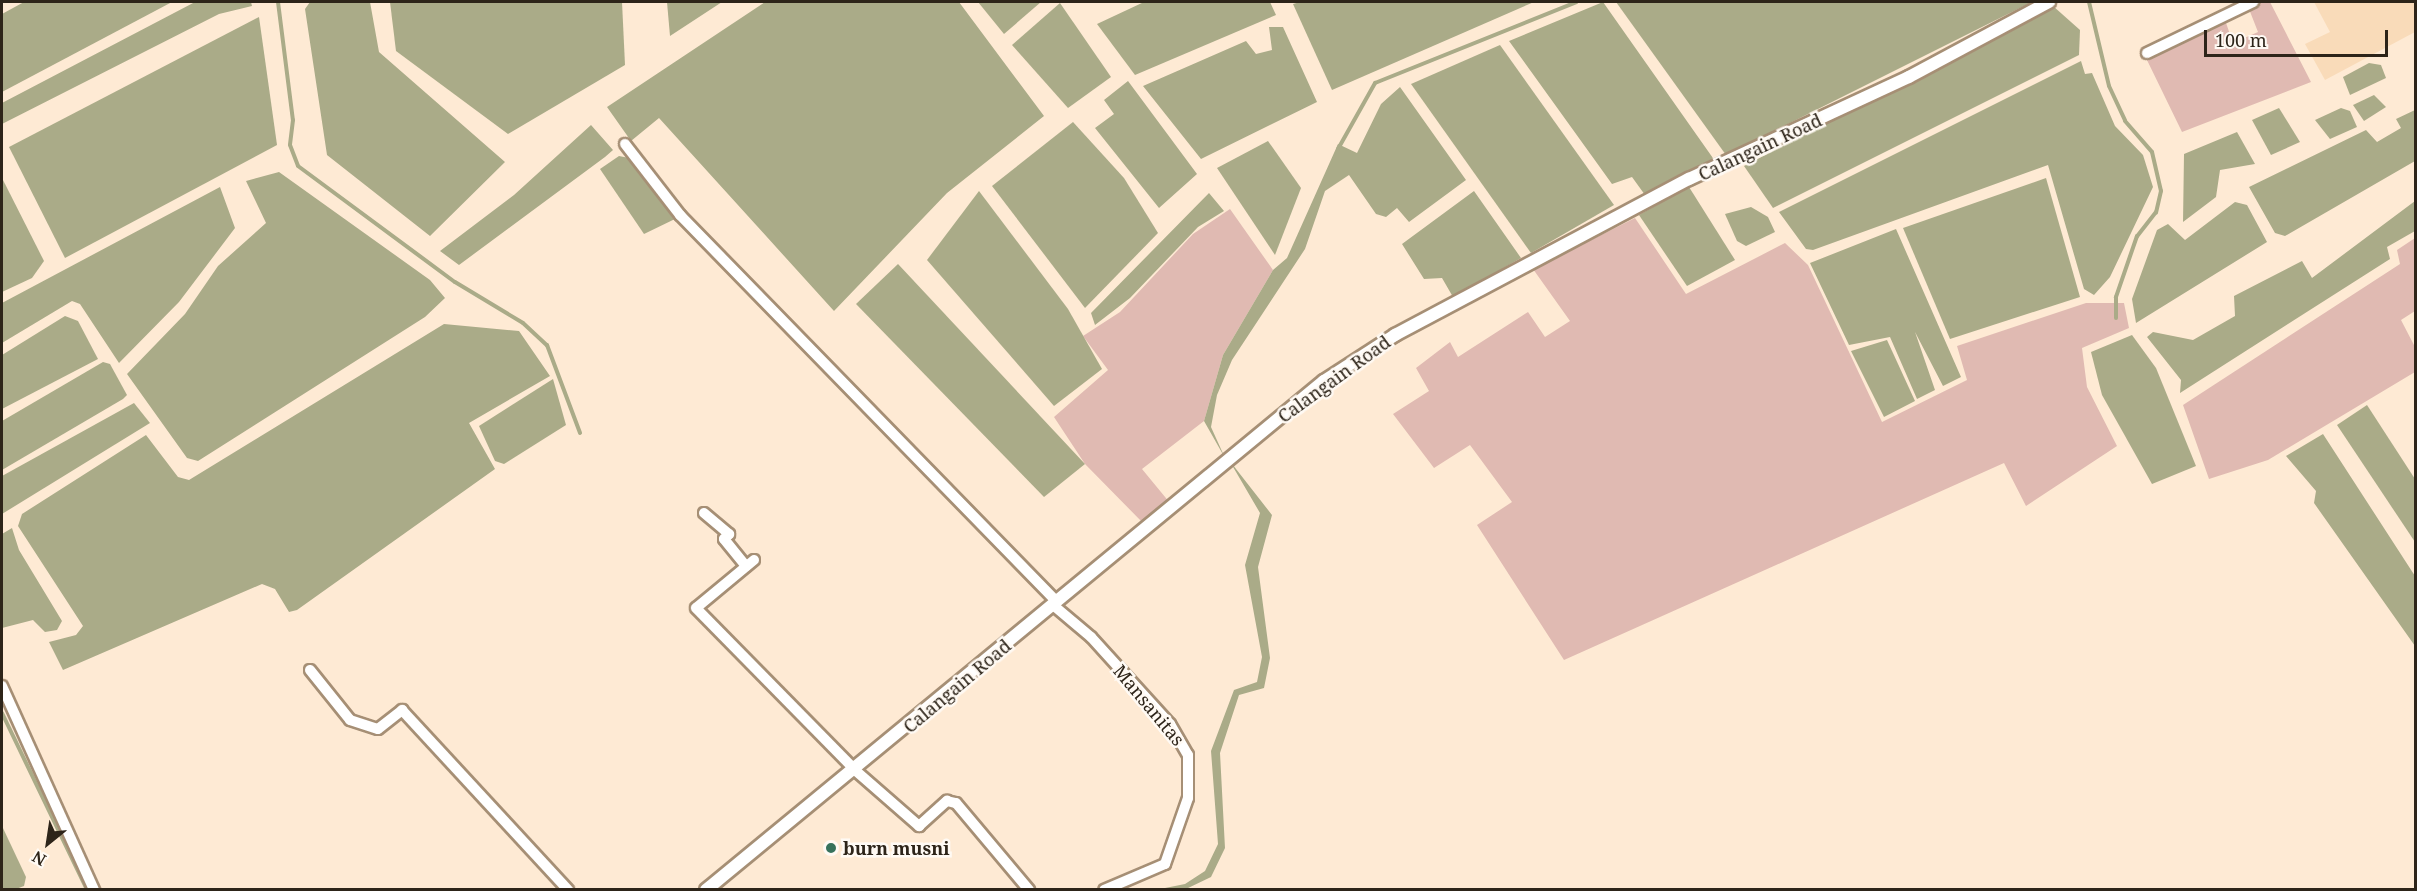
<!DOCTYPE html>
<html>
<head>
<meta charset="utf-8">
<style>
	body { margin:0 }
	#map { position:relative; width:2417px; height:891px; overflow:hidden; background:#feead4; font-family:"Noto Serif",serif }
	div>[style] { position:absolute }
	.built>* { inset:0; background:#f9dbb9 }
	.green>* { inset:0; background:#e0bab2 }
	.water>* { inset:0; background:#aaab88 }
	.stream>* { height:4px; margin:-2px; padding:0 2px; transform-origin:2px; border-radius:2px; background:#aaab88 }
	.roads { filter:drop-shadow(2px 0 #a68f75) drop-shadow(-2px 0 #a68f75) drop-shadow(0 2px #a68f75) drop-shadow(0 -2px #a68f75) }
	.minor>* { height:10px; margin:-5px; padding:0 5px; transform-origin:5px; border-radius:5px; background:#fff }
	.tertiary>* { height:12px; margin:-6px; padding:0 6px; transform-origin:6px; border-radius:6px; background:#fff }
	.dots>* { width:16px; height:16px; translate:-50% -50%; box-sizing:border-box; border:3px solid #fffaf4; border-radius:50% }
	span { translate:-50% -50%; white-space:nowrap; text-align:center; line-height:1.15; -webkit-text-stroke:5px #fffaf4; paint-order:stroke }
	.street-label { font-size:18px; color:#2d2419 }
	.poi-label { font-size:18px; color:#2d2419; font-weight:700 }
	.left { translate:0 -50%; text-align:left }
	.frame { position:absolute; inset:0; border:3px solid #2d2419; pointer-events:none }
	.north { position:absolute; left:18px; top:813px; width:60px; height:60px; -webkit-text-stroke:4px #fffaf4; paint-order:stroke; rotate:210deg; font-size:16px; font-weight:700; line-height:24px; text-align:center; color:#2d2419 }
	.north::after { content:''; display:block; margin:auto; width:21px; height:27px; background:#2d2419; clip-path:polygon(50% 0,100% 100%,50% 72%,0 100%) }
	.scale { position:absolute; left:2204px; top:30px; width:184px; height:27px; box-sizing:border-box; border:3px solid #2d2419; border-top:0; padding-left:8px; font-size:18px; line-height:21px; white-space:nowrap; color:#2d2419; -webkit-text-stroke:4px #fffaf4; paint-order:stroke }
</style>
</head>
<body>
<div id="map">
	<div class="built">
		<i style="clip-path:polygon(2314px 2px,2415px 2px,2415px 32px,2325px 80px,2305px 44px,2330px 32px)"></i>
	</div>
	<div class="green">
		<i style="clip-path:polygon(2261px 2px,2270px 2px,2311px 82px,2182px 132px,2146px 58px,2225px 20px,2233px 43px,2258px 32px,2249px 9px)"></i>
		<i style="clip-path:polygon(1230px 209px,1273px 270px,1223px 355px,1204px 421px,1142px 469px,1170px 503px,1144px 524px,1085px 464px,1054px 417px,1108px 370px,1083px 336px,1120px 312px,1193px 234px)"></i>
		<i style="clip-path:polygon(1635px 218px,1686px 294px,1785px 243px,1808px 265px,1882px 422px,1967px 380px,1957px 346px,2086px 303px,2124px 303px,2129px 328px,2082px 348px,2087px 387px,2117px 446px,2026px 506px,2004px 463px,1564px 660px,1477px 525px,1512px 502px,1470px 445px,1434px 468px,1393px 414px,1429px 391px,1416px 368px,1450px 342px,1458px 357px,1528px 312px,1545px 337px,1570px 321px,1533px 269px)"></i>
		<i style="clip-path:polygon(2415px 238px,2415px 311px,2401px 320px,2415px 347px,2415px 372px,2268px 460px,2209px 479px,2183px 405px,2400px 264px,2397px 250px)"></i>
	</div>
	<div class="water">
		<i style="clip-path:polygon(24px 2px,172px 2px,2px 92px,2px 14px)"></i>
		<i style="clip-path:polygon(195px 2px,251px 2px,252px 6px,219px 14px,2px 124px,2px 103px)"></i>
		<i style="clip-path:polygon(310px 2px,370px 2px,379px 52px,505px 162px,430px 236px,327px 155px,305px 9px)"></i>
		<i style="clip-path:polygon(390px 2px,622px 2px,625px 65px,508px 134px,396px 51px)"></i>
		<i style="clip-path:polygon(667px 2px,722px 2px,670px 36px)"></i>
		<i style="clip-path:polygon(765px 2px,959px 2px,1044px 116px,947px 193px,834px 311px,659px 118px,631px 141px,607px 107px)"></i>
		<i style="clip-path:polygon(978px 2px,1041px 2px,1004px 34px)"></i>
		<i style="clip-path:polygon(1144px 2px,1270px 2px,1276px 15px,1135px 75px,1097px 24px)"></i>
		<i style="clip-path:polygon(1300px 2px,1534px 2px,1332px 90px,1293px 4px)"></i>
		<i style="clip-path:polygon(1603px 2px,1715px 161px,1645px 195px,1632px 177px,1612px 184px,1509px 41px)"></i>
		<i style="clip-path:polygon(1616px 2px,2032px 2px,1726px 155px)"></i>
		<i style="clip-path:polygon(1060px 3px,1111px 77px,1068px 108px,1012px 45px)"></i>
		<i style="clip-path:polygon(2053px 6px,2080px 30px,2079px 55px,1773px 208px,1744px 166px)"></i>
		<i style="clip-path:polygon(259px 17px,277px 145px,65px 258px,9px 147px)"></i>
		<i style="clip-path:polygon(1269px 27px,1283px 27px,1317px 102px,1201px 159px,1143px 86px,1246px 41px,1256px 54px,1272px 50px)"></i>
		<i style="clip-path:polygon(1500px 45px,1614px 205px,1531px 253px,1411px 84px)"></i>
		<i style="clip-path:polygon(2081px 61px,2085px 74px,2092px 73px,2115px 126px,2143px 155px,2153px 187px,2110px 277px,2094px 295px,2084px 289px,2048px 165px,1813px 250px,1806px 249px,1779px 212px)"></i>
		<i style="clip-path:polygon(2369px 63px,2381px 65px,2386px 78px,2350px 95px,2343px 77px)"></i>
		<i style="clip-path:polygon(1128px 81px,1197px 174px,1159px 208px,1095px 128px,1114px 114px,1104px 100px)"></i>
		<i style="clip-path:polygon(1400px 87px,1466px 180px,1409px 222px,1397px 208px,1386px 217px,1376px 214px,1349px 175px,1325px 191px,1305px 249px,1232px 360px,1217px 395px,1211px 427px,1225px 458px,1204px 421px,1223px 355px,1273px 270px,1287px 258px,1338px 144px,1357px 153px,1381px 104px)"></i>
		<i style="clip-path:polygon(2374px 95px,2386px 107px,2364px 121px,2353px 105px)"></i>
		<i style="clip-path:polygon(2279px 108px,2300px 142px,2271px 155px,2252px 120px)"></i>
		<i style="clip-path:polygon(2341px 108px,2350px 111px,2357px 127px,2330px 139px,2315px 120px)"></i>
		<i style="clip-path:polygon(2415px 110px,2415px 161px,2285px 236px,2275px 233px,2249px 187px,2366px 130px,2377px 142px,2401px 128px,2396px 119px)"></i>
		<i style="clip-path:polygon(1073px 122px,1124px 178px,1158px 233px,1085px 308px,992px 186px)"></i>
		<i style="clip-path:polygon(591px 125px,613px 150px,605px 157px,459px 265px,440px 251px,514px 195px)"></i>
		<i style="clip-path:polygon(2237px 132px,2255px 164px,2220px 170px,2216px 197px,2183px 222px,2184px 154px)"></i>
		<i style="clip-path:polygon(1268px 141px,1301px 188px,1275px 255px,1217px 168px)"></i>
		<i style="clip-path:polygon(619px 156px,629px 158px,677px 218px,644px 234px,600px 169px)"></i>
		<i style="clip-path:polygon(279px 172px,430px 280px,445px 298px,425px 317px,198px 461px,187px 458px,127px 374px,185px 314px,218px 266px,266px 223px,246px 181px)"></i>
		<i style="clip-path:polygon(2px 178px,44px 261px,32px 278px,2px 292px)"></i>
		<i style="clip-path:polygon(2046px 178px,2080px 297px,1950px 339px,1903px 228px)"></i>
		<i style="clip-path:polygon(220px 187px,235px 228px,179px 302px,119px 363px,80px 304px,72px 301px,2px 343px,2px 303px)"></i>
		<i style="clip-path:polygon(1689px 187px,1735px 260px,1687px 286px,1639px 215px)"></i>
		<i style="clip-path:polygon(979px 191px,1068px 309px,1102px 369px,1054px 406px,927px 260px)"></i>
		<i style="clip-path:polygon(1474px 191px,1521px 258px,1453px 297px,1442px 278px,1424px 279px,1402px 244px)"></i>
		<i style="clip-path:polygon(1209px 193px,1224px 211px,1198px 227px,1130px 298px,1095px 325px,1091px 313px)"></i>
		<i style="clip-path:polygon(2415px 201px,2415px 231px,2387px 247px,2390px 259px,2180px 393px,2181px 380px,2147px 337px,2153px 332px,2193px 340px,2235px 316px,2234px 296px,2302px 261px,2312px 278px)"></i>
		<i style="clip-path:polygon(2235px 202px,2247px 205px,2267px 242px,2136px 323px,2132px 299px,2157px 230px,2168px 224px,2185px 240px)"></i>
		<i style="clip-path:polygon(1751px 207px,1768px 217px,1775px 232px,1746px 246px,1737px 241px,1725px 214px)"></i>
		<i style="clip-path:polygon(1896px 229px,1961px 377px,1943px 386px,1915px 332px,1935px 390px,1917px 399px,1890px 337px,1849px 345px,1810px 263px)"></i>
		<i style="clip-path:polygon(898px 264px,1085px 464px,1044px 497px,856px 304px)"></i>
		<i style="clip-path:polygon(65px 316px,78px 321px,98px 359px,2px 409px,2px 355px)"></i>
		<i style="clip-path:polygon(444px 324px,519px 331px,550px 376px,469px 423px,495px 469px,297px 610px,289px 612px,275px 589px,262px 584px,63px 670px,49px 642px,76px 635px,83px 626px,18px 526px,22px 514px,146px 435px,178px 477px,189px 480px)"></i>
		<i style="clip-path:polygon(2132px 335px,2156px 368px,2196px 466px,2152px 484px,2102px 395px,2091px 352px)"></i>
		<i style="clip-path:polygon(1887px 340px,1915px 401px,1884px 417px,1851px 351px)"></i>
		<i style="clip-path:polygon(103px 362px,110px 364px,127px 395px,123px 399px,2px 470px,2px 421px)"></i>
		<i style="clip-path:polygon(553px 379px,566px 425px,504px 464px,495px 461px,479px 426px)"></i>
		<i style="clip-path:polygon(134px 403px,150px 423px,2px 514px,2px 476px)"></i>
		<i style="clip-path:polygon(2367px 405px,2415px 479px,2415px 542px,2337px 425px)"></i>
		<i style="clip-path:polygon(2323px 434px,2415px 576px,2415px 646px,2314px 503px,2316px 491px,2286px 456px)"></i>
		<i style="clip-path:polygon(1229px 460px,1272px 515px,1258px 567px,1270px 658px,1264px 688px,1239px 695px,1220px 753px,1225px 848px,1211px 877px,1186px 889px,1155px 890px,1185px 884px,1205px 871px,1218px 844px,1211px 751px,1234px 690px,1257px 682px,1262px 657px,1245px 565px,1260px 513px)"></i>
		<i style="clip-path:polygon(12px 528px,19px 550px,62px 621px,57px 630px,45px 632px,33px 620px,2px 628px,2px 534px)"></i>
		<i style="clip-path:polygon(2px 826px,26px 877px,24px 886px,16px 889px,2px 889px)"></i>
	</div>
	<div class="stream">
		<i style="left:278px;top:2px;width:119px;rotate:82.8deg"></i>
		<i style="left:293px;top:120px;width:25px;rotate:97deg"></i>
		<i style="left:290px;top:145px;width:22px;rotate:69deg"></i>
		<i style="left:298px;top:166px;width:195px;rotate:36.5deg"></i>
		<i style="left:455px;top:282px;width:79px;rotate:31.1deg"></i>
		<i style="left:523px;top:323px;width:33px;rotate:43deg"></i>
		<i style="left:547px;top:345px;width:94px;rotate:69.4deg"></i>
		<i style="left:2089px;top:2px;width:86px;rotate:76.6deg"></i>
		<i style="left:2109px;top:86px;width:38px;rotate:65deg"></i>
		<i style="left:2125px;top:121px;width:41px;rotate:48.9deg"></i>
		<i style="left:2152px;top:152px;width:40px;rotate:77deg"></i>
		<i style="left:2161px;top:191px;width:22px;rotate:103deg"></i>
		<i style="left:2156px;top:212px;width:31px;rotate:128deg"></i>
		<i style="left:2137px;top:236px;width:65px;rotate:109deg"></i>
		<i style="left:2116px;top:297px;width:21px;rotate:90deg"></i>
		<i style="left:1338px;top:149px;width:76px;rotate:-60.7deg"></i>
		<i style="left:1375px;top:83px;width:217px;rotate:-21.9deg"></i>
		<i style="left:2px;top:713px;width:196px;rotate:64.3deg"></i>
	</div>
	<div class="roads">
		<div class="minor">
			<i style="left:2147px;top:53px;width:118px;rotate:-25.7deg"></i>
			<i style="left:625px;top:144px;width:90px;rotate:52.2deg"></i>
			<i style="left:680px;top:215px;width:540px;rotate:45.75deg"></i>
			<i style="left:704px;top:513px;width:33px;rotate:40deg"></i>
			<i style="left:729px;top:534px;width:7px;rotate:135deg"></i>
			<i style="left:724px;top:539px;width:35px;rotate:51deg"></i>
			<i style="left:754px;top:560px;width:75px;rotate:140.4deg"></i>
			<i style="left:696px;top:608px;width:228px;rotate:45.5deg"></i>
			<i style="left:856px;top:771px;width:84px;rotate:41.1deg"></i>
			<i style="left:919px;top:826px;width:38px;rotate:-42deg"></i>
			<i style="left:947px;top:801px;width:9px;rotate:13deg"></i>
			<i style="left:956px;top:803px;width:114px;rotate:50deg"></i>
			<i style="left:1053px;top:605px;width:50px;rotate:40.1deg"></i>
			<i style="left:1091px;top:637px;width:118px;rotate:47.8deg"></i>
			<i style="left:1170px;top:724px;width:36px;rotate:60deg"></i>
			<i style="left:1188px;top:755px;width:43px;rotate:90deg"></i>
			<i style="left:1188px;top:798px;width:70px;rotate:109.2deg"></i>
			<i style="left:1165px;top:864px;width:66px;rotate:156.9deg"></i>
			<i style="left:310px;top:670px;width:64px;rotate:51.3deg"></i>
			<i style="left:350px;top:720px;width:29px;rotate:18deg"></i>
			<i style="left:378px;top:729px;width:31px;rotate:-38deg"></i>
			<i style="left:402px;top:710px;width:245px;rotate:47.3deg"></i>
			<i style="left:2px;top:686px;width:224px;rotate:65.7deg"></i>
		</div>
		<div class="tertiary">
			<i style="left:706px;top:890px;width:801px;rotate:-39.48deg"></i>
			<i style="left:1324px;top:381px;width:85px;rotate:-32.9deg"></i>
			<i style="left:1395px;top:335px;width:333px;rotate:-28deg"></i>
			<i style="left:1689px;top:179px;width:242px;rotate:-24.9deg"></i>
			<i style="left:1909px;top:77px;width:159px;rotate:-28.2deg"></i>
		</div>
	</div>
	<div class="dots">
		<i style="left:831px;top:848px;background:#37725c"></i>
	</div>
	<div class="street-label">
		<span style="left:1760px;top:147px;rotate:-25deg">Calangain Road</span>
		<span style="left:1334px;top:379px;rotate:-36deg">Calangain Road</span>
		<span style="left:957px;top:686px;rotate:-40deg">Calangain Road</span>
		<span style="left:1149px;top:705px;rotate:50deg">Mansanitas</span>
	</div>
	<div class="poi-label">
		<span class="left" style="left:843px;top:848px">burn musni</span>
	</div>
	<div class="frame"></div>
	<div class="north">N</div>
	<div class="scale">100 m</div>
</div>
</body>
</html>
